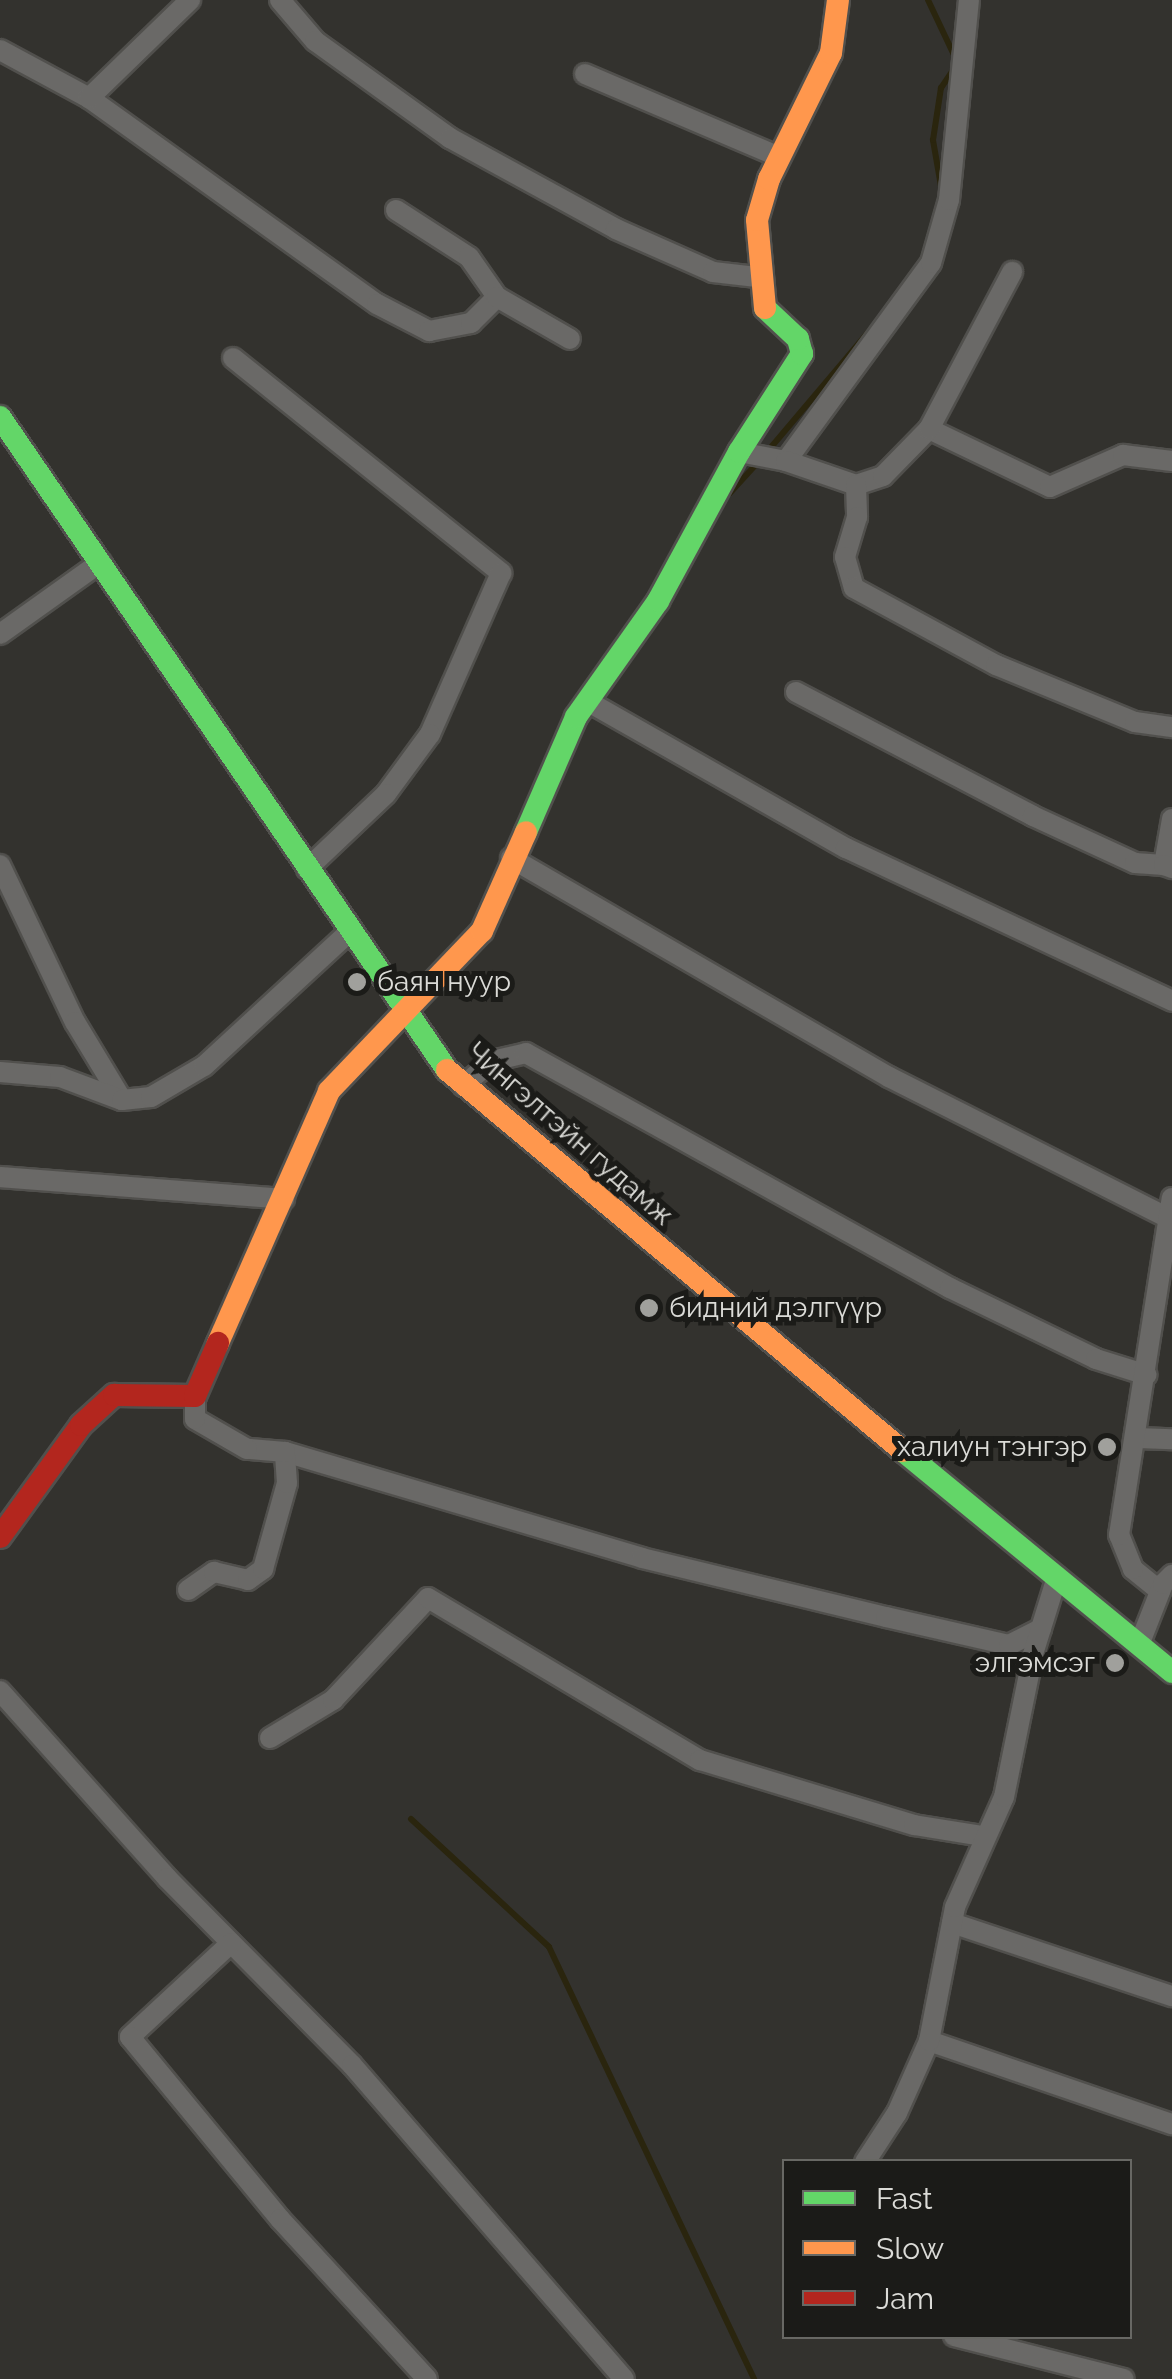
<!DOCTYPE html>
<html>
<head>
<meta charset="utf-8">
<style>
	body { margin:0 }
	#map { position:relative; width:1172px; height:2379px; overflow:hidden; background:#33322e; font-family:Raleway,sans-serif }
	div>[style] { position:absolute }
	.stream>* { height:6px; margin:-3px; padding:0 3px; transform-origin:3px; border-radius:3px; background:#2a250e }
	.roads { filter:drop-shadow(2px 0 #51504d) drop-shadow(-2px 0 #51504d) drop-shadow(0 2px #51504d) drop-shadow(0 -2px #51504d) }
	.street>* { height:20px; margin:-10px; padding:0 10px; transform-origin:10px; border-radius:10px; background:#6a6967 }
	.fast>* { height:22px; margin:-11px; padding:0 11px; transform-origin:11px; border-radius:11px; background:#63d668 }
	.slow>* { height:22px; margin:-11px; padding:0 11px; transform-origin:11px; border-radius:11px; background:#ff974d }
	.jam>* { height:22px; margin:-11px; padding:0 11px; transform-origin:11px; border-radius:11px; background:#b3261e }
	.dots>* { width:28px; height:28px; translate:-50% -50%; box-sizing:border-box; border:5px solid #1b1b18; border-radius:50% }
	span { translate:-50% -50%; white-space:nowrap; text-align:center; line-height:1.15; -webkit-text-stroke:10px #1b1b18; paint-order:stroke }
	.poi-label { font-size:28px; color:#dbdbd7 }
	.left { translate:0 -50%; text-align:left }
	.right { translate:-100% -50%; text-align:right }
	.street-label { font-size:28px; color:#dbdbd7 }
	.legend { position:absolute; left:782px; top:2159px; width:350px; height:180px; box-sizing:border-box; background:#1b1b18; border:2px solid #686864; margin:0; padding:12px 18px; list-style:none; font-size:30px; color:#dbdbd7 }
	.legend li { display:flex; align-items:center; gap:20px; height:50px }
	.legend b { width:50px; border:2px solid #686864 }
</style>
</head>
<body>
<div id="map">
	<div class="stream">
		<i style="left:928px;top:0;width:63px;rotate:64.7deg"></i>
		<i style="left:941px;top:186px;width:47px;rotate:-99.9deg"></i>
		<i style="left:933px;top:140px;width:53px;rotate:-81.3deg"></i>
		<i style="left:941px;top:88px;width:23px;rotate:-56deg"></i>
		<i style="left:767px;top:452px;width:167px;rotate:-49.8deg"></i>
		<i style="left:730px;top:493px;width:43px;rotate:-47.8deg"></i>
		<i style="left:411px;top:1819px;width:188px;rotate:42.8deg"></i>
		<i style="left:549px;top:1947px;width:478px;rotate:64.6deg"></i>
	</div>
	<div class="roads">
		<div class="street">
			<i style="left:280px;top:0;width:54px;rotate:49.5deg"></i>
			<i style="left:315px;top:41px;width:166px;rotate:35.7deg"></i>
			<i style="left:450px;top:138px;width:189px;rotate:28.7deg"></i>
			<i style="left:616px;top:229px;width:106px;rotate:23.9deg"></i>
			<i style="left:713px;top:272px;width:44px;rotate:6.5deg"></i>
			<i style="left:0;top:50px;width:101px;rotate:28.3deg"></i>
			<i style="left:89px;top:98px;width:354px;rotate:35.6deg"></i>
			<i style="left:377px;top:304px;width:59px;rotate:27.4deg"></i>
			<i style="left:429px;top:331px;width:43px;rotate:-10.8deg"></i>
			<i style="left:471px;top:323px;width:37px;rotate:-45deg"></i>
			<i style="left:585px;top:74px;width:212px;rotate:23.1deg"></i>
			<i style="left:89px;top:98px;width:141px;rotate:-44.1deg"></i>
			<i style="left:396px;top:210px;width:87px;rotate:32.8deg"></i>
			<i style="left:469px;top:257px;width:49px;rotate:55deg"></i>
			<i style="left:497px;top:297px;width:84px;rotate:29.9deg"></i>
			<i style="left:233px;top:358px;width:344px;rotate:38.7deg"></i>
			<i style="left:501px;top:573px;width:176px;rotate:113.8deg"></i>
			<i style="left:430px;top:734px;width:74px;rotate:126.3deg"></i>
			<i style="left:386px;top:794px;width:109px;rotate:136.5deg"></i>
			<i style="left:929px;top:429px;width:134px;rotate:25.6deg"></i>
			<i style="left:1050px;top:487px;width:80px;rotate:-23.7deg"></i>
			<i style="left:1123px;top:455px;width:49px;rotate:7deg"></i>
			<i style="left:739px;top:452px;width:48px;rotate:10.8deg"></i>
			<i style="left:786px;top:461px;width:245px;rotate:-53.8deg"></i>
			<i style="left:931px;top:263px;width:66px;rotate:-74.1deg"></i>
			<i style="left:949px;top:200px;width:201px;rotate:-84.3deg"></i>
			<i style="left:786px;top:461px;width:74px;rotate:18.9deg"></i>
			<i style="left:856px;top:485px;width:28px;rotate:-18deg"></i>
			<i style="left:883px;top:476px;width:66px;rotate:-45.6deg"></i>
			<i style="left:929px;top:429px;width:178px;rotate:-62.1deg"></i>
			<i style="left:856px;top:485px;width:32px;rotate:88deg"></i>
			<i style="left:857px;top:517px;width:42px;rotate:106.7deg"></i>
			<i style="left:845px;top:557px;width:32px;rotate:74deg"></i>
			<i style="left:854px;top:588px;width:162px;rotate:28.5deg"></i>
			<i style="left:996px;top:665px;width:150px;rotate:22.3deg"></i>
			<i style="left:1135px;top:722px;width:37px;rotate:8deg"></i>
			<i style="left:0;top:634px;width:124px;rotate:-35.5deg"></i>
			<i style="left:796px;top:692px;width:267px;rotate:27.6deg"></i>
			<i style="left:1033px;top:816px;width:112px;rotate:24.7deg"></i>
			<i style="left:1135px;top:863px;width:29px;rotate:4deg"></i>
			<i style="left:587px;top:701px;width:298px;rotate:29.6deg"></i>
			<i style="left:846px;top:848px;width:360px;rotate:25.1deg"></i>
			<i style="left:1172px;top:819px;width:47px;rotate:99.9deg"></i>
			<i style="left:1164px;top:865px;width:9px;rotate:21deg"></i>
			<i style="left:511px;top:858px;width:437px;rotate:30.1deg"></i>
			<i style="left:889px;top:1077px;width:317px;rotate:26.8deg"></i>
			<i style="left:0;top:865px;width:174px;rotate:64.5deg"></i>
			<i style="left:75px;top:1022px;width:91px;rotate:58.9deg"></i>
			<i style="left:0;top:1072px;width:60px;rotate:4.8deg"></i>
			<i style="left:60px;top:1077px;width:66px;rotate:20.4deg"></i>
			<i style="left:122px;top:1100px;width:29px;rotate:-6deg"></i>
			<i style="left:151px;top:1097px;width:61px;rotate:-30.3deg"></i>
			<i style="left:204px;top:1066px;width:197px;rotate:-42.7deg"></i>
			<i style="left:463px;top:1086px;width:38px;rotate:-41deg"></i>
			<i style="left:492px;top:1061px;width:35px;rotate:-13deg"></i>
			<i style="left:526px;top:1053px;width:485px;rotate:29deg"></i>
			<i style="left:950px;top:1288px;width:162px;rotate:25.9deg"></i>
			<i style="left:1096px;top:1359px;width:53px;rotate:17.4deg"></i>
			<i style="left:0;top:1177px;width:285px;rotate:4.4deg"></i>
			<i style="left:1137px;top:1438px;width:35px;rotate:2deg"></i>
			<i style="left:285px;top:1452px;width:372px;rotate:16.5deg"></i>
			<i style="left:642px;top:1558px;width:251px;rotate:13.6deg"></i>
			<i style="left:886px;top:1617px;width:126px;rotate:12.8deg"></i>
			<i style="left:1009px;top:1645px;width:36px;rotate:-27deg"></i>
			<i style="left:188px;top:1590px;width:32px;rotate:-35deg"></i>
			<i style="left:214px;top:1572px;width:35px;rotate:13deg"></i>
			<i style="left:248px;top:1580px;width:19px;rotate:-36deg"></i>
			<i style="left:263px;top:1569px;width:89px;rotate:-74.4deg"></i>
			<i style="left:287px;top:1483px;width:31px;rotate:-94deg"></i>
			<i style="left:285px;top:1452px;width:38px;rotate:-175deg"></i>
			<i style="left:247px;top:1449px;width:60px;rotate:-150deg"></i>
			<i style="left:195px;top:1419px;width:23px;rotate:-90deg"></i>
			<i style="left:1160px;top:1591px;width:35px;rotate:-141deg"></i>
			<i style="left:1133px;top:1569px;width:37px;rotate:-112deg"></i>
			<i style="left:1119px;top:1535px;width:341px;rotate:-81.1deg"></i>
			<i style="left:1139px;top:1645px;width:66px;rotate:-68.5deg"></i>
			<i style="left:1163px;top:1584px;width:13px;rotate:-45deg"></i>
			<i style="left:0;top:1691px;width:251px;rotate:48.2deg"></i>
			<i style="left:167px;top:1878px;width:263px;rotate:45.3deg"></i>
			<i style="left:352px;top:2065px;width:415px;rotate:49.1deg"></i>
			<i style="left:270px;top:1738px;width:74px;rotate:-31.1deg"></i>
			<i style="left:333px;top:1700px;width:139px;rotate:-47deg"></i>
			<i style="left:428px;top:1598px;width:317px;rotate:30.8deg"></i>
			<i style="left:700px;top:1760px;width:224px;rotate:16.9deg"></i>
			<i style="left:914px;top:1825px;width:70px;rotate:9.1deg"></i>
			<i style="left:952px;top:1923px;width:232px;rotate:18.4deg"></i>
			<i style="left:231px;top:1943px;width:138px;rotate:137.1deg"></i>
			<i style="left:130px;top:2037px;width:236px;rotate:50.5deg"></i>
			<i style="left:280px;top:2219px;width:217px;rotate:47.4deg"></i>
			<i style="left:929px;top:2041px;width:257px;rotate:18.9deg"></i>
			<i style="left:865px;top:2162px;width:59px;rotate:-56.9deg"></i>
			<i style="left:897px;top:2113px;width:79px;rotate:-66deg"></i>
			<i style="left:929px;top:2041px;width:136px;rotate:-79deg"></i>
			<i style="left:955px;top:1907px;width:120px;rotate:-66deg"></i>
			<i style="left:1004px;top:1797px;width:146px;rotate:-78.5deg"></i>
			<i style="left:1033px;top:1654px;width:81px;rotate:-72.7deg"></i>
			<i style="left:954px;top:2336px;width:175px;rotate:14.2deg"></i>
		</div>
		<div class="fast">
			<i style="left:0;top:417px;width:791px;rotate:55.61deg"></i>
			<i style="left:526px;top:832px;width:125px;rotate:-66.5deg"></i>
			<i style="left:576px;top:717px;width:142px;rotate:-54.7deg"></i>
			<i style="left:658px;top:601px;width:170px;rotate:-61.5deg"></i>
			<i style="left:739px;top:452px;width:117px;rotate:-57.3deg"></i>
			<i style="left:802px;top:354px;width:16px;rotate:-105deg"></i>
			<i style="left:798px;top:339px;width:45px;rotate:-136.8deg"></i>
			<i style="left:903px;top:1451px;width:348px;rotate:39.4deg"></i>
		</div>
		<div class="slow">
			<i style="left:765px;top:308px;width:88px;rotate:-95.2deg"></i>
			<i style="left:757px;top:220px;width:43px;rotate:-73.7deg"></i>
			<i style="left:769px;top:179px;width:140px;rotate:-63.8deg"></i>
			<i style="left:831px;top:53px;width:53px;rotate:-82.5deg"></i>
			<i style="left:447px;top:1070px;width:594px;rotate:39.88deg"></i>
			<i style="left:218px;top:1343px;width:275px;rotate:-66.2deg"></i>
			<i style="left:329px;top:1091px;width:221px;rotate:-46.3deg"></i>
			<i style="left:482px;top:931px;width:108px;rotate:-66deg"></i>
		</div>
		<div class="jam">
			<i style="left:0;top:1537px;width:138px;rotate:-54.1deg"></i>
			<i style="left:81px;top:1425px;width:45px;rotate:-42.3deg"></i>
			<i style="left:114px;top:1395px;width:81px;rotate:0.7deg"></i>
			<i style="left:195px;top:1396px;width:58px;rotate:-66.5deg"></i>
		</div>
	</div>
	<div class="dots">
		<i style="left:357px;top:982px;background:#a0a09c"></i>
		<i style="left:649px;top:1308px;background:#a0a09c"></i>
		<i style="left:1107px;top:1447px;background:#a0a09c"></i>
		<i style="left:1115px;top:1663px;background:#a0a09c"></i>
	</div>
	<div class="poi-label">
		<span class="left" style="left:377px;top:982px">баян нуур</span>
		<span class="left" style="left:669px;top:1308px">бидний дэлгүүр</span>
		<span class="right" style="left:1087px;top:1447px">халиун тэнгэр</span>
		<span class="right" style="left:1095px;top:1663px">элгэмсэг</span>
	</div>
	<div class="street-label">
		<span style="left:570px;top:1134px;rotate:41deg">Чингэлтэйн гудамж</span>
	</div>
	<ul class="legend">
	<li><b style="height:12px;background:#63d668"></b>Fast</li>
	<li><b style="height:12px;background:#ff974d"></b>Slow</li>
	<li><b style="height:12px;background:#b3261e"></b>Jam</li>
	</ul>
</div>
</body>
</html>
